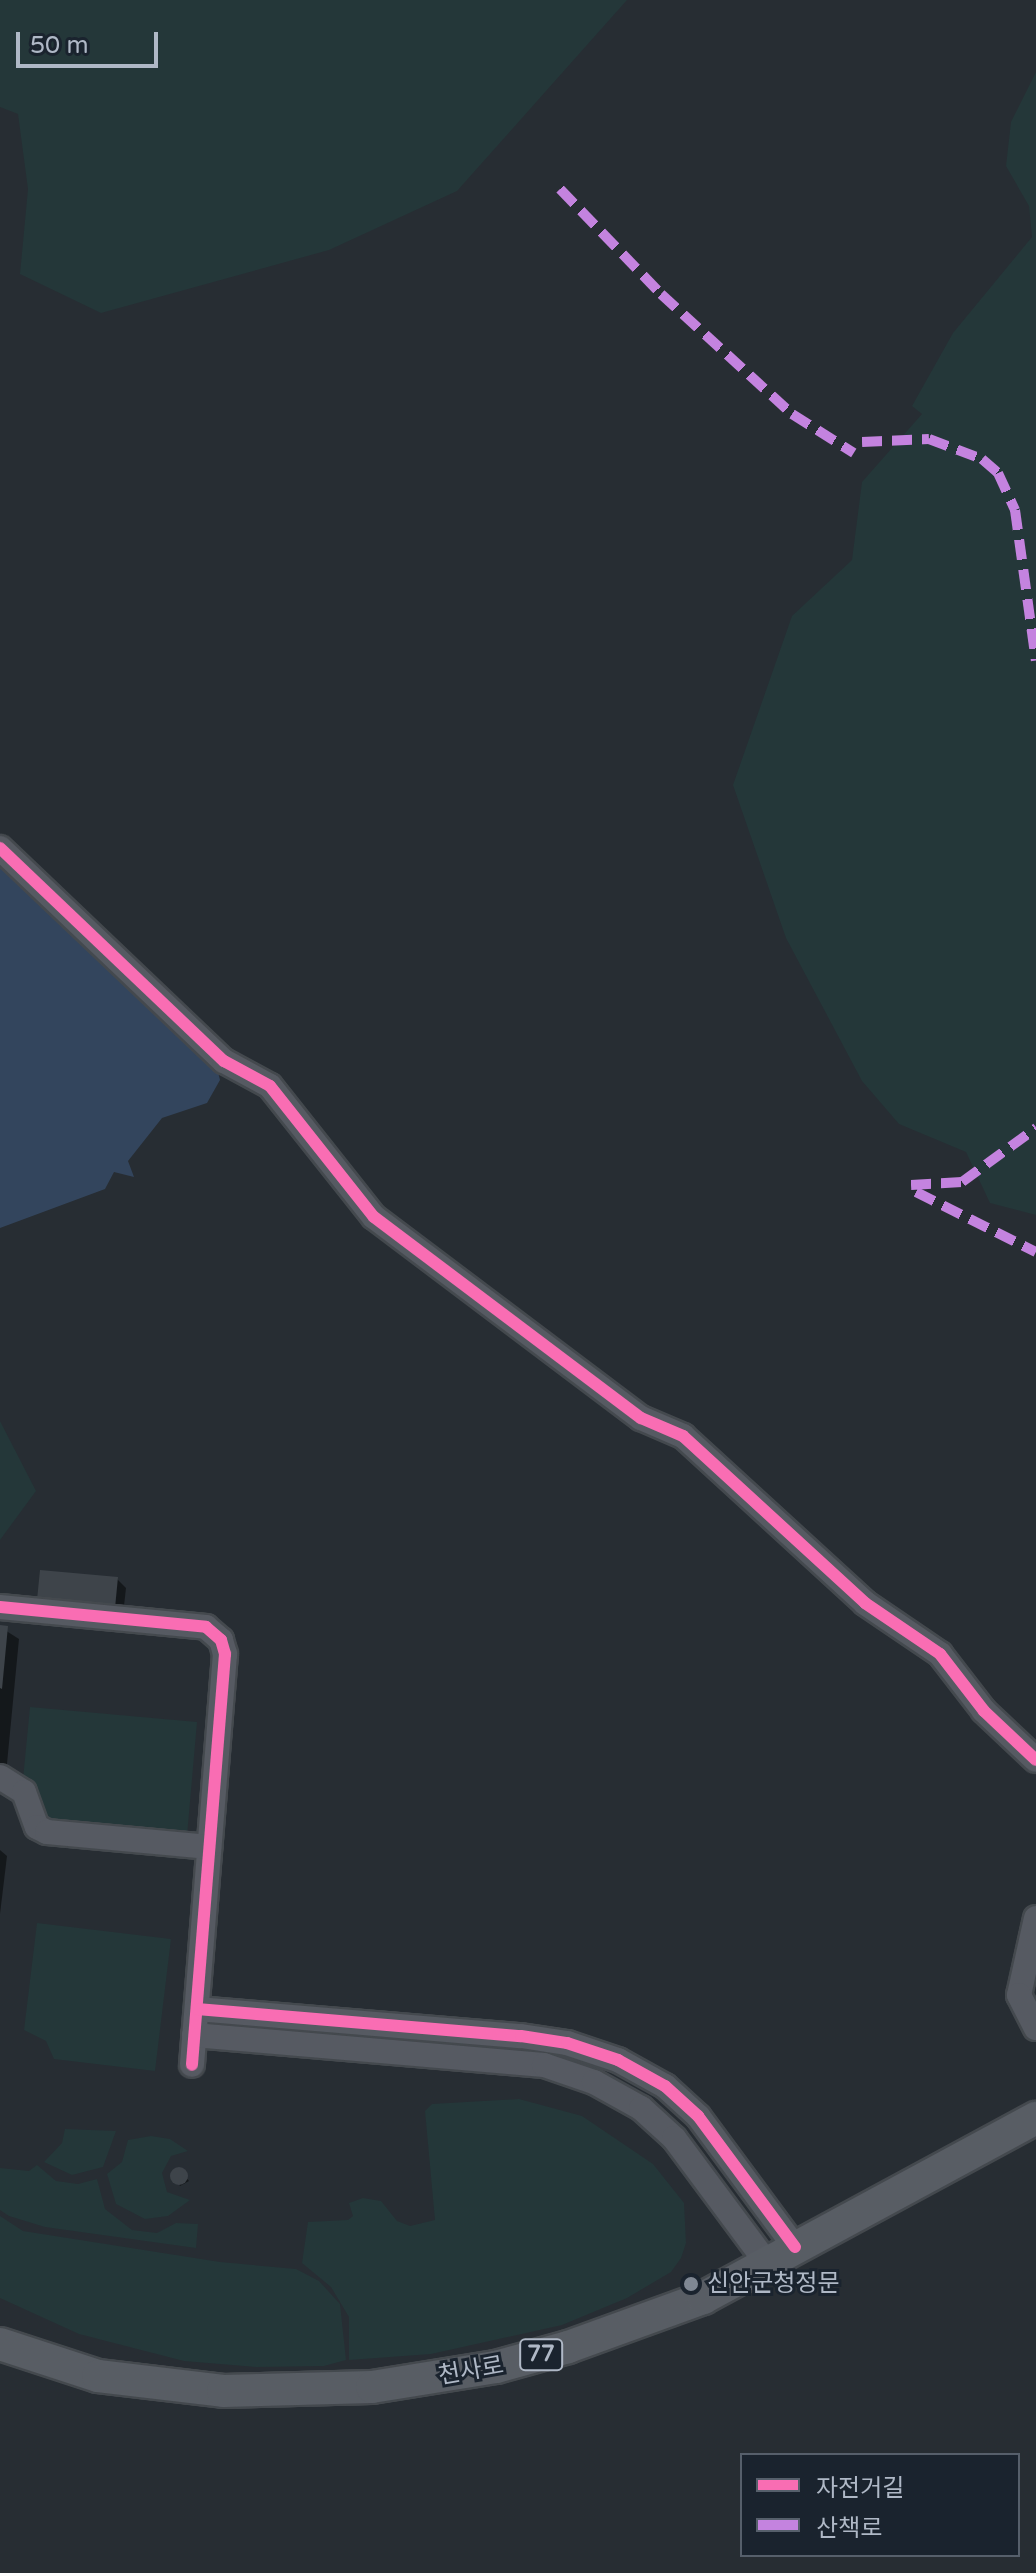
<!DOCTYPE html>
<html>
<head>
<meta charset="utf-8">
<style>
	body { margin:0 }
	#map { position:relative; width:1036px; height:2573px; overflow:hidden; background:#272d33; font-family:"Varela Round","Noto Sans KR",sans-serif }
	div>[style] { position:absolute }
	.green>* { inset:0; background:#243739 }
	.water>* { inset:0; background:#33455d }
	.shadow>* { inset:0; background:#0007 }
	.building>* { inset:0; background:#3e444a }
	.round { border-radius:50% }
	.roads { filter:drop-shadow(2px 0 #44494e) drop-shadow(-2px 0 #44494e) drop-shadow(0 2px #44494e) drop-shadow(0 -2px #44494e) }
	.minor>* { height:24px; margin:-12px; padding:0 12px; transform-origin:12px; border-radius:12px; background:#565a62 }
	.major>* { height:32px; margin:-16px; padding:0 16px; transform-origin:16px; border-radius:16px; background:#585d64 }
	.quiet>* { height:10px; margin-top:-5px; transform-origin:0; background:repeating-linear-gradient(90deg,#c483df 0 20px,transparent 0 30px) }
	.cycleway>* { height:12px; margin:-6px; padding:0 6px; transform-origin:6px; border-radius:6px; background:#f96db3 }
	.dots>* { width:22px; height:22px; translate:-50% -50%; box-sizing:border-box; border:4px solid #1a232e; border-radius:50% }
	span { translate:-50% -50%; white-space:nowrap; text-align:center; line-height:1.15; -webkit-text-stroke:6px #1a232e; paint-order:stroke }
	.shield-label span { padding:2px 6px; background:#1a232e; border:2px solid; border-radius:6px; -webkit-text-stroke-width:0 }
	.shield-label { font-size:22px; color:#afb8c6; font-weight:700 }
	.poi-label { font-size:24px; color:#afb8c6 }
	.left { translate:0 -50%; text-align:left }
	.street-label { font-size:24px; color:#afb8c6 }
	.legend { position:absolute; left:740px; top:2453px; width:280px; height:104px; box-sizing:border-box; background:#1a232e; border:2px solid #565f6b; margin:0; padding:10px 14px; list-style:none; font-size:24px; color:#afb8c6 }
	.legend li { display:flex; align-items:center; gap:16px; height:40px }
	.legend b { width:40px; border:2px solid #565f6b }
	.scale { position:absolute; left:16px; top:32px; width:142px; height:36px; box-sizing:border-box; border:4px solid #afb8c6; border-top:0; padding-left:10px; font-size:24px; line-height:28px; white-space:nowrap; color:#afb8c6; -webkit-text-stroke:6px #1a232e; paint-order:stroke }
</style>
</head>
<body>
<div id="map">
	<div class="green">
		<i style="clip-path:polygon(0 0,627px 0,457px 191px,329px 250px,101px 313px,20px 274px,28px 189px,18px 114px,0 107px)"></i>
		<i style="clip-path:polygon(1036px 72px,1036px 1215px,990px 1203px,966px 1152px,899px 1124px,862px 1081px,786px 938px,733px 785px,792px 616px,852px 560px,862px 482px,922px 414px,912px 406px,953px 333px,1032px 237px,1029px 206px,1006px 166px,1011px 122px)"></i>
		<i style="clip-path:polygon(0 1421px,36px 1491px,0 1540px)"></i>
		<i style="clip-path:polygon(30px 1707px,197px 1722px,187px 1836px,48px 1823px,23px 1779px)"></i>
		<i style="clip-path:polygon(37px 1923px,171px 1939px,155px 2071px,54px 2059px,46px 2041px,24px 2030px)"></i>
		<i style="clip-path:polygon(519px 2099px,582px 2116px,653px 2164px,684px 2203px,686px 2243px,681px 2258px,671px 2272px,627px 2298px,562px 2325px,431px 2354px,349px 2360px,349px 2317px,331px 2287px,302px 2263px,308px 2222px,348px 2220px,353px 2216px,349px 2203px,363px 2198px,381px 2201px,397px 2221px,410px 2226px,435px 2220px,425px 2111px,432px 2104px)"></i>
		<i style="clip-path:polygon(65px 2129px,116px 2131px,103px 2167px,72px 2175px,44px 2162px,62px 2143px)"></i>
		<i style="clip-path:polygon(151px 2136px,170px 2139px,188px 2151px,171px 2156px,162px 2173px,167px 2192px,190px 2200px,168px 2216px,145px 2219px,116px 2204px,107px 2174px,122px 2162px,128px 2140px)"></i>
		<i style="clip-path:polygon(37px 2165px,56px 2181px,78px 2184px,97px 2179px,105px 2209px,132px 2230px,157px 2233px,176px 2223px,198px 2224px,196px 2248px,45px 2227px,9px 2216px,0 2210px,0 2168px,29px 2171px)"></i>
		<i style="clip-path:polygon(0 2216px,23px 2231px,220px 2262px,296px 2269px,319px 2281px,340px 2304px,346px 2360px,324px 2366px,256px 2367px,184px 2361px,79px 2334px,0 2298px)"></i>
	</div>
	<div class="water">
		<i style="clip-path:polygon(0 860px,216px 1064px,220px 1080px,207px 1103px,162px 1118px,128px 1161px,134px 1177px,114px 1172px,105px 1189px,0 1228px)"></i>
	</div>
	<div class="shadow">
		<i style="clip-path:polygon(117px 1579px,126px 1588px,123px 1615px,48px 1608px)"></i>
		<i style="clip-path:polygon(0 1627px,19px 1639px,6px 1774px,0 1773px)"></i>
		<i style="clip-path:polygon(0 1850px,7px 1856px,0 1914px)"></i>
		<i style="clip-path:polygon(180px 2170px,189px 2181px,180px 2186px,173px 2174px)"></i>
	</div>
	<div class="building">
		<i style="clip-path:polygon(40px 1570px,118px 1577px,115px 1608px,37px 1600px)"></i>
		<i style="clip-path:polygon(0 1625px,8px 1626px,2px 1689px,0 1688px)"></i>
		<i class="round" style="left:170px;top:2167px;width:18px;height:18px"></i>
	</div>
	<div class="roads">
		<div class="minor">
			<i style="left:0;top:848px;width:309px;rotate:43.6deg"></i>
			<i style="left:224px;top:1061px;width:52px;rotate:28.5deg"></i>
			<i style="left:270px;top:1086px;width:167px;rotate:51.6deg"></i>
			<i style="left:374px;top:1217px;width:334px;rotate:37deg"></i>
			<i style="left:641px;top:1418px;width:46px;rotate:23.2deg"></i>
			<i style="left:683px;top:1436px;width:247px;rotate:42.5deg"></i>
			<i style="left:865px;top:1603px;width:91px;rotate:34.2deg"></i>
			<i style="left:940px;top:1654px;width:72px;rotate:52.3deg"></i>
			<i style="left:984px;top:1711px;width:71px;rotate:43.3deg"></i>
			<i style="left:0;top:1607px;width:207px;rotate:5.5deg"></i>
			<i style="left:206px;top:1627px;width:20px;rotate:41deg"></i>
			<i style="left:221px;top:1640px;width:15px;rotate:74deg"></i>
			<i style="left:225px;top:1654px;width:412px;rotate:94.6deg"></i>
			<i style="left:0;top:1777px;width:28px;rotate:32deg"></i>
			<i style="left:24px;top:1792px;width:37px;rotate:70deg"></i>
			<i style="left:37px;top:1827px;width:11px;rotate:27deg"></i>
			<i style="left:47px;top:1832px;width:163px;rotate:5.3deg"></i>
			<i style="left:1036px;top:1918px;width:79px;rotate:102.4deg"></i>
			<i style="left:1019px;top:1995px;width:37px;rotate:63deg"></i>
			<i style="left:197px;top:2009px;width:325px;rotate:4.8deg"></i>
			<i style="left:521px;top:2036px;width:47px;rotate:8.7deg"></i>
			<i style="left:567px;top:2043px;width:54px;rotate:18.4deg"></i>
			<i style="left:618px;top:2060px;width:54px;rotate:29deg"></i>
			<i style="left:665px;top:2086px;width:45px;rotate:42.3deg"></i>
			<i style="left:698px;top:2116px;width:163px;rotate:53.5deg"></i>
			<i style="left:194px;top:2035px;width:351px;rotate:4.9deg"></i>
			<i style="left:544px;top:2065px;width:53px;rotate:18.8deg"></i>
			<i style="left:594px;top:2082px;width:54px;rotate:29deg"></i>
			<i style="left:641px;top:2108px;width:45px;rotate:42.3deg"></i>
			<i style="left:674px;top:2138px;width:156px;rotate:53.4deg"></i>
		</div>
		<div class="major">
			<i style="left:0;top:2344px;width:103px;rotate:18.1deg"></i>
			<i style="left:98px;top:2376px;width:126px;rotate:6.8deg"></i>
			<i style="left:223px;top:2391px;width:149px;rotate:-1.5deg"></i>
			<i style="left:372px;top:2387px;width:126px;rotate:-9.2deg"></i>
			<i style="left:496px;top:2367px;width:75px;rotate:-15.5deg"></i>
			<i style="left:568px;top:2347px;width:144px;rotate:-19.9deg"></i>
			<i style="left:703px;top:2298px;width:379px;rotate:-28.4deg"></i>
		</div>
	</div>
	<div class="quiet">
		<i style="left:560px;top:189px;width:146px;rotate:46.1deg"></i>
		<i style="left:661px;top:294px;width:178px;rotate:42.5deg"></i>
		<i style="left:792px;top:414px;width:73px;rotate:32.2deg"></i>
		<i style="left:862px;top:442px;width:67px;rotate:-2.6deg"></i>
		<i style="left:929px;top:439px;width:57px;rotate:20.7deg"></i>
		<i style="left:982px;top:459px;width:21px;rotate:41deg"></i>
		<i style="left:998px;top:473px;width:41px;rotate:65.3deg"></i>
		<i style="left:1015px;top:510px;width:152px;rotate:82.1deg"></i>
		<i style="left:911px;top:1185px;width:51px;rotate:-3.4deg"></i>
		<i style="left:962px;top:1182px;width:92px;rotate:-36.1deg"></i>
		<i style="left:916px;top:1192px;width:134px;rotate:26.6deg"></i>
	</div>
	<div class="cycleway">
		<i style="left:0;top:848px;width:309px;rotate:43.6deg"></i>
		<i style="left:224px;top:1061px;width:52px;rotate:28.5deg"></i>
		<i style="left:270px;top:1086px;width:167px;rotate:51.6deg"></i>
		<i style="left:374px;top:1217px;width:334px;rotate:37deg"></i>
		<i style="left:641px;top:1418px;width:46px;rotate:23.2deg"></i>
		<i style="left:683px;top:1436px;width:247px;rotate:42.5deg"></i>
		<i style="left:865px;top:1603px;width:91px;rotate:34.2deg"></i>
		<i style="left:940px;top:1654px;width:72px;rotate:52.3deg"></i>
		<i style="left:984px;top:1711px;width:71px;rotate:43.3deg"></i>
		<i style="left:0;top:1607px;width:207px;rotate:5.5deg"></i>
		<i style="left:206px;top:1627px;width:20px;rotate:41deg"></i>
		<i style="left:221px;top:1640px;width:15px;rotate:74deg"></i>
		<i style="left:225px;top:1654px;width:412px;rotate:94.6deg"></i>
		<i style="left:197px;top:2009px;width:325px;rotate:4.8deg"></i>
		<i style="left:521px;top:2036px;width:47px;rotate:8.7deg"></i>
		<i style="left:567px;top:2043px;width:54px;rotate:18.4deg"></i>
		<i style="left:618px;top:2060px;width:54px;rotate:29deg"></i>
		<i style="left:665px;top:2086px;width:45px;rotate:42.3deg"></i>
		<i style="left:698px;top:2116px;width:163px;rotate:53.5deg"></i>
	</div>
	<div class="dots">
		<i style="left:691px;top:2284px;background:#7f8793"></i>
	</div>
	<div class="shield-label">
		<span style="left:541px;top:2355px">77</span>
	</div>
	<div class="poi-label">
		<span class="left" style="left:707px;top:2284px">신안군청정문</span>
	</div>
	<div class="street-label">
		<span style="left:471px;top:2371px;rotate:-10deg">천사로</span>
	</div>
	<ul class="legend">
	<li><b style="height:10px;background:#f96db3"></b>자전거길</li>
	<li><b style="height:10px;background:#c483df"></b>산책로</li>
	</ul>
	<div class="scale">50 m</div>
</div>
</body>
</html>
